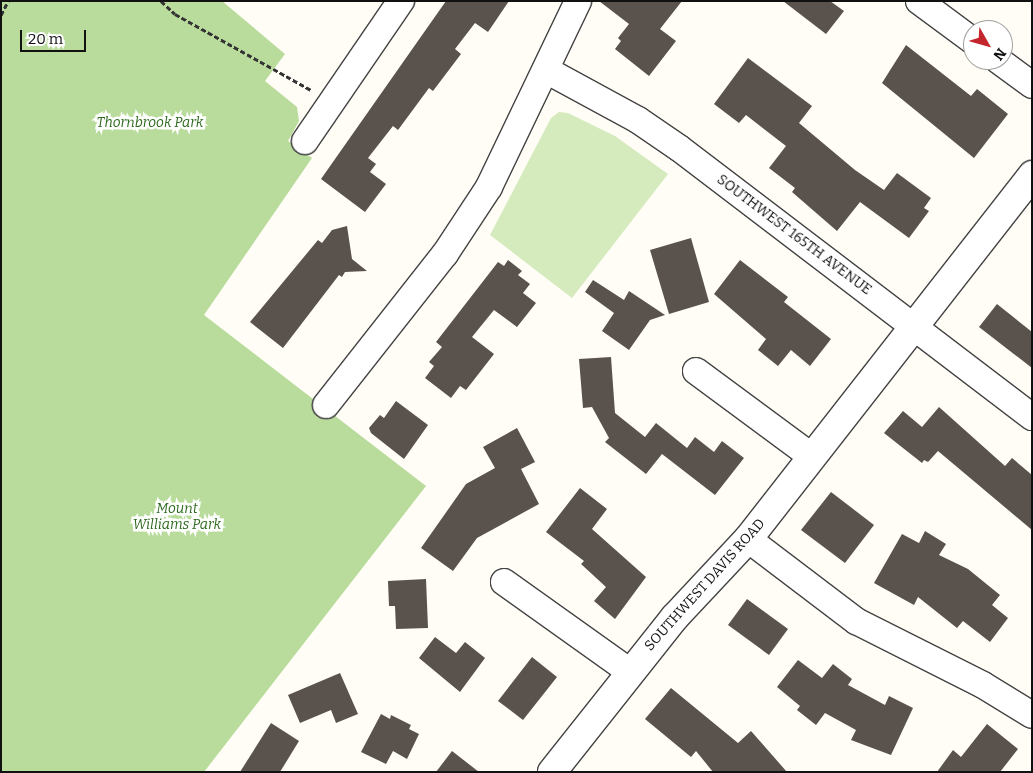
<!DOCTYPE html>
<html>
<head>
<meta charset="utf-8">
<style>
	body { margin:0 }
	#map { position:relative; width:1033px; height:773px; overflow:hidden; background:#fffdf5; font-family:Bitter,serif }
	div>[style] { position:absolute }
	.green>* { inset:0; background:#d5ebbd }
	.forest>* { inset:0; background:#b9dc9c }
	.building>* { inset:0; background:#5a524d }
	.path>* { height:3px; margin-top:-1.5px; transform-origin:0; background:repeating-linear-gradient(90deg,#333 0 5px,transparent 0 7.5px) }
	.roads { filter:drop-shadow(1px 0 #444) drop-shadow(-1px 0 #444) drop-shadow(0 1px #444) drop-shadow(0 -1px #444) }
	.minor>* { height:26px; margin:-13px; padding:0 13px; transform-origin:13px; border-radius:13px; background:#fff }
	.tertiary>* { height:28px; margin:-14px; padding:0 14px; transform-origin:14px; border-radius:14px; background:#fff }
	span { translate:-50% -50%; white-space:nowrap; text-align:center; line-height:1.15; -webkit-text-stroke:5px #fff; paint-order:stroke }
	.park-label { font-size:14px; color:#2f6b1f; font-style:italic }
	.street-label { font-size:14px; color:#111 }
	.frame { position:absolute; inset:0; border:2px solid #111; pointer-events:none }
	.north { position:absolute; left:963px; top:20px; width:50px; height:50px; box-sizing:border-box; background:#fff; border:1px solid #a0a0a0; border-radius:50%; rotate:128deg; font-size:14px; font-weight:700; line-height:20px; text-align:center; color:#111 }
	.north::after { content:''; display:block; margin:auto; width:18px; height:22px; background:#c4262e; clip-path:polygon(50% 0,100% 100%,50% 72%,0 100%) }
	.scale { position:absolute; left:20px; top:30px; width:66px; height:22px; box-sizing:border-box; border:2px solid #111; border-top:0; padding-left:6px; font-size:15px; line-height:18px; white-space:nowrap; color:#111; -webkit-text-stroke:4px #fff; paint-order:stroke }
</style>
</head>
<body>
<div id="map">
	<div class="green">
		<i style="clip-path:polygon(559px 112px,568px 113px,615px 136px,668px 174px,572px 298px,490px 235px,551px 118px)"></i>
	</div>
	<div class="forest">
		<i style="clip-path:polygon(1px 1px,222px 1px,285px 54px,265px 81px,297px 107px,299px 121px,288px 141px,312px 158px,204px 315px,426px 486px,204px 772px,1px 772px)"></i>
	</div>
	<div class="building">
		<i style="clip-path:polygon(446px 1px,509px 1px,488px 32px,475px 23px,455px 49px,461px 54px,433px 91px,429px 88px,398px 130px,393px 126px,368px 158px,376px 164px,370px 172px,386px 184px,365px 212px,321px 179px)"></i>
		<i style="clip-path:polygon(599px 1px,682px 1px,660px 29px,676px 41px,649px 76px,615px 49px,621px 41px,618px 38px,629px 24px)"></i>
		<i style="clip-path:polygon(783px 1px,830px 1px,844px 11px,826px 34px)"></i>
		<i style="clip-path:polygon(906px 45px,971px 96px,977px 89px,1008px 114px,974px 158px,882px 83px)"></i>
		<i style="clip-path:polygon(748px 58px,812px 106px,799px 123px,855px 170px,884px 190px,897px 173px,931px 198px,924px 208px,929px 211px,909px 238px,860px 202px,837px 231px,792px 192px,795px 188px,769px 168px,786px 146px,746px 115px,739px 123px,714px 104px)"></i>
		<i style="clip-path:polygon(347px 226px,352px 259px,367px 271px,345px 272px,342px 277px,339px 275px,283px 348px,250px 322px,318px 240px,322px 243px,332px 230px)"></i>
		<i style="clip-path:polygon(691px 238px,709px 302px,669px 314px,650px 250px)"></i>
		<i style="clip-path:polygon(508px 260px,522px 271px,518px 275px,530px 284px,523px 293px,536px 303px,517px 327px,494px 310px,472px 337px,494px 354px,466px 390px,460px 386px,451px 398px,425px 378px,434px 366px,429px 362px,442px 347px,436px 342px,498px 262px,504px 266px)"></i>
		<i style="clip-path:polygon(740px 260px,788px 297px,784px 302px,831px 339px,810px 366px,791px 350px,778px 366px,758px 350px,766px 339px,714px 294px)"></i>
		<i style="clip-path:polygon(593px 280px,624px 300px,629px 291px,665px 315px,650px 320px,629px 350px,602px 331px,614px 313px,585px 292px)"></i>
		<i style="clip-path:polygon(997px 304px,1032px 332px,1032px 368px,979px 327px)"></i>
		<i style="clip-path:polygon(611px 357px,615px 413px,645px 437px,656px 423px,687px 448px,695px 437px,714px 452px,722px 441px,744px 458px,715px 495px,662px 454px,646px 474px,605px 442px,609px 438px,592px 407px,583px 408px,579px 359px)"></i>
		<i style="clip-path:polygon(396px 401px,428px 425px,404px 459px,371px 433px,369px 428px,380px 415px,384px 418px)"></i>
		<i style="clip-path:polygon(939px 407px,1005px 466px,1012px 458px,1032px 475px,1032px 530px,938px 451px,928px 462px,924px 460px,922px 463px,884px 433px,903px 411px,922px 427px)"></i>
		<i style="clip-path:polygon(517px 428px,535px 462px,521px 469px,539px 504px,477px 538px,453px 571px,421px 548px,466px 484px,495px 468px,483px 447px)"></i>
		<i style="clip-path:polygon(580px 488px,607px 509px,592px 529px,646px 577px,615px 619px,594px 601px,606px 587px,581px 564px,584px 561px,546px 532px)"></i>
		<i style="clip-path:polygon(831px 492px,874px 525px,845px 563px,801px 530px)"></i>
		<i style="clip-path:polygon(925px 531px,946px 544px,939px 555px,968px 569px,1000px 595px,992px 605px,1008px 618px,990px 642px,963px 621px,957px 628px,918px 597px,914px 605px,874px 583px,902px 534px,919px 543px)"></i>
		<i style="clip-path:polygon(426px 579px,428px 628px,396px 629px,395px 606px,389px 606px,388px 581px)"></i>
		<i style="clip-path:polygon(747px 599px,788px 629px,769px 655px,728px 625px)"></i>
		<i style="clip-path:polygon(435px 637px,456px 653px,465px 642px,485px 658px,460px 692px,419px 658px)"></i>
		<i style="clip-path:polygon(532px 657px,557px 677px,523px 720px,498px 701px)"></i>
		<i style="clip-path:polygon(798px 660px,822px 678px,833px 664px,852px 679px,848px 685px,885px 705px,889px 696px,913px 708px,891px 755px,851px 740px,856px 730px,825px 713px,816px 725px,797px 710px,800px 706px,777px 687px)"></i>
		<i style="clip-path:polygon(340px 673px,358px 714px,336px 723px,331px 710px,300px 723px,288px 695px)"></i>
		<i style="clip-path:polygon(671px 688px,738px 743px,751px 731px,787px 772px,713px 772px,696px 751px,691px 757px,645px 719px)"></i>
		<i style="clip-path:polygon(381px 714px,390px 719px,391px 715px,411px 725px,409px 729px,419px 734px,407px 759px,393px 751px,386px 764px,361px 752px)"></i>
		<i style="clip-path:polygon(271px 723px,299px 741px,280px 772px,240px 772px)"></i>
		<i style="clip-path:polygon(987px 724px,1018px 749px,1000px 772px,937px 772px,953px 750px,961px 757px)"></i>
		<i style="clip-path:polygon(452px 751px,479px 772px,436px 772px)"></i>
	</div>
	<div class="path">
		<i style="left:161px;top:1px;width:19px;rotate:43deg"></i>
		<i style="left:175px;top:14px;width:156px;rotate:29.2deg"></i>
		<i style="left:1px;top:15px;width:16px;rotate:-63deg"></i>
	</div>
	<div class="roads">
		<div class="minor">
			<i style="left:919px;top:1px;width:67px;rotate:36.5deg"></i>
			<i style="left:998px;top:60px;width:42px;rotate:36.3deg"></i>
			<i style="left:546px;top:70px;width:105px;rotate:28.5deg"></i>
			<i style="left:638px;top:120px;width:50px;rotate:34.3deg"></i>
			<i style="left:679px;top:148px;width:444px;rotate:37.3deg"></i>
			<i style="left:305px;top:141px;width:170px;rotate:-55.6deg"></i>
			<i style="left:696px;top:371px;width:143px;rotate:36.5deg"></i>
			<i style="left:326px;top:405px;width:192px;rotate:-51.8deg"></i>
			<i style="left:445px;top:254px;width:80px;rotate:-56.7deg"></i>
			<i style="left:489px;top:187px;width:206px;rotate:-64.4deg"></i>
			<i style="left:748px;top:539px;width:136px;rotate:37.2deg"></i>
			<i style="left:856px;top:621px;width:142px;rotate:26.7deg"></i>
			<i style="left:983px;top:685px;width:57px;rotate:31.5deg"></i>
			<i style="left:504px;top:582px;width:155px;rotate:35.5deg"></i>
		</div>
		<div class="tertiary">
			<i style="left:552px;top:772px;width:198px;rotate:-51.6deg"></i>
			<i style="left:675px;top:617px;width:107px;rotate:-46.9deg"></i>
			<i style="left:748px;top:539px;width:462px;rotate:-52deg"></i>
		</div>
	</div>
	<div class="park-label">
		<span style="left:150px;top:123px">Thornbrook Park</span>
		<span style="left:177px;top:517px">Mount<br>Williams Park</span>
	</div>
	<div class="street-label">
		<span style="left:794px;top:235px;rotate:37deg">SOUTHWEST 165TH AVENUE</span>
		<span style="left:705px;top:585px;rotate:-48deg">SOUTHWEST DAVIS ROAD</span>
	</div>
	<div class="frame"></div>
	<div class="north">N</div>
	<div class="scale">20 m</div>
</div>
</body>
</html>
